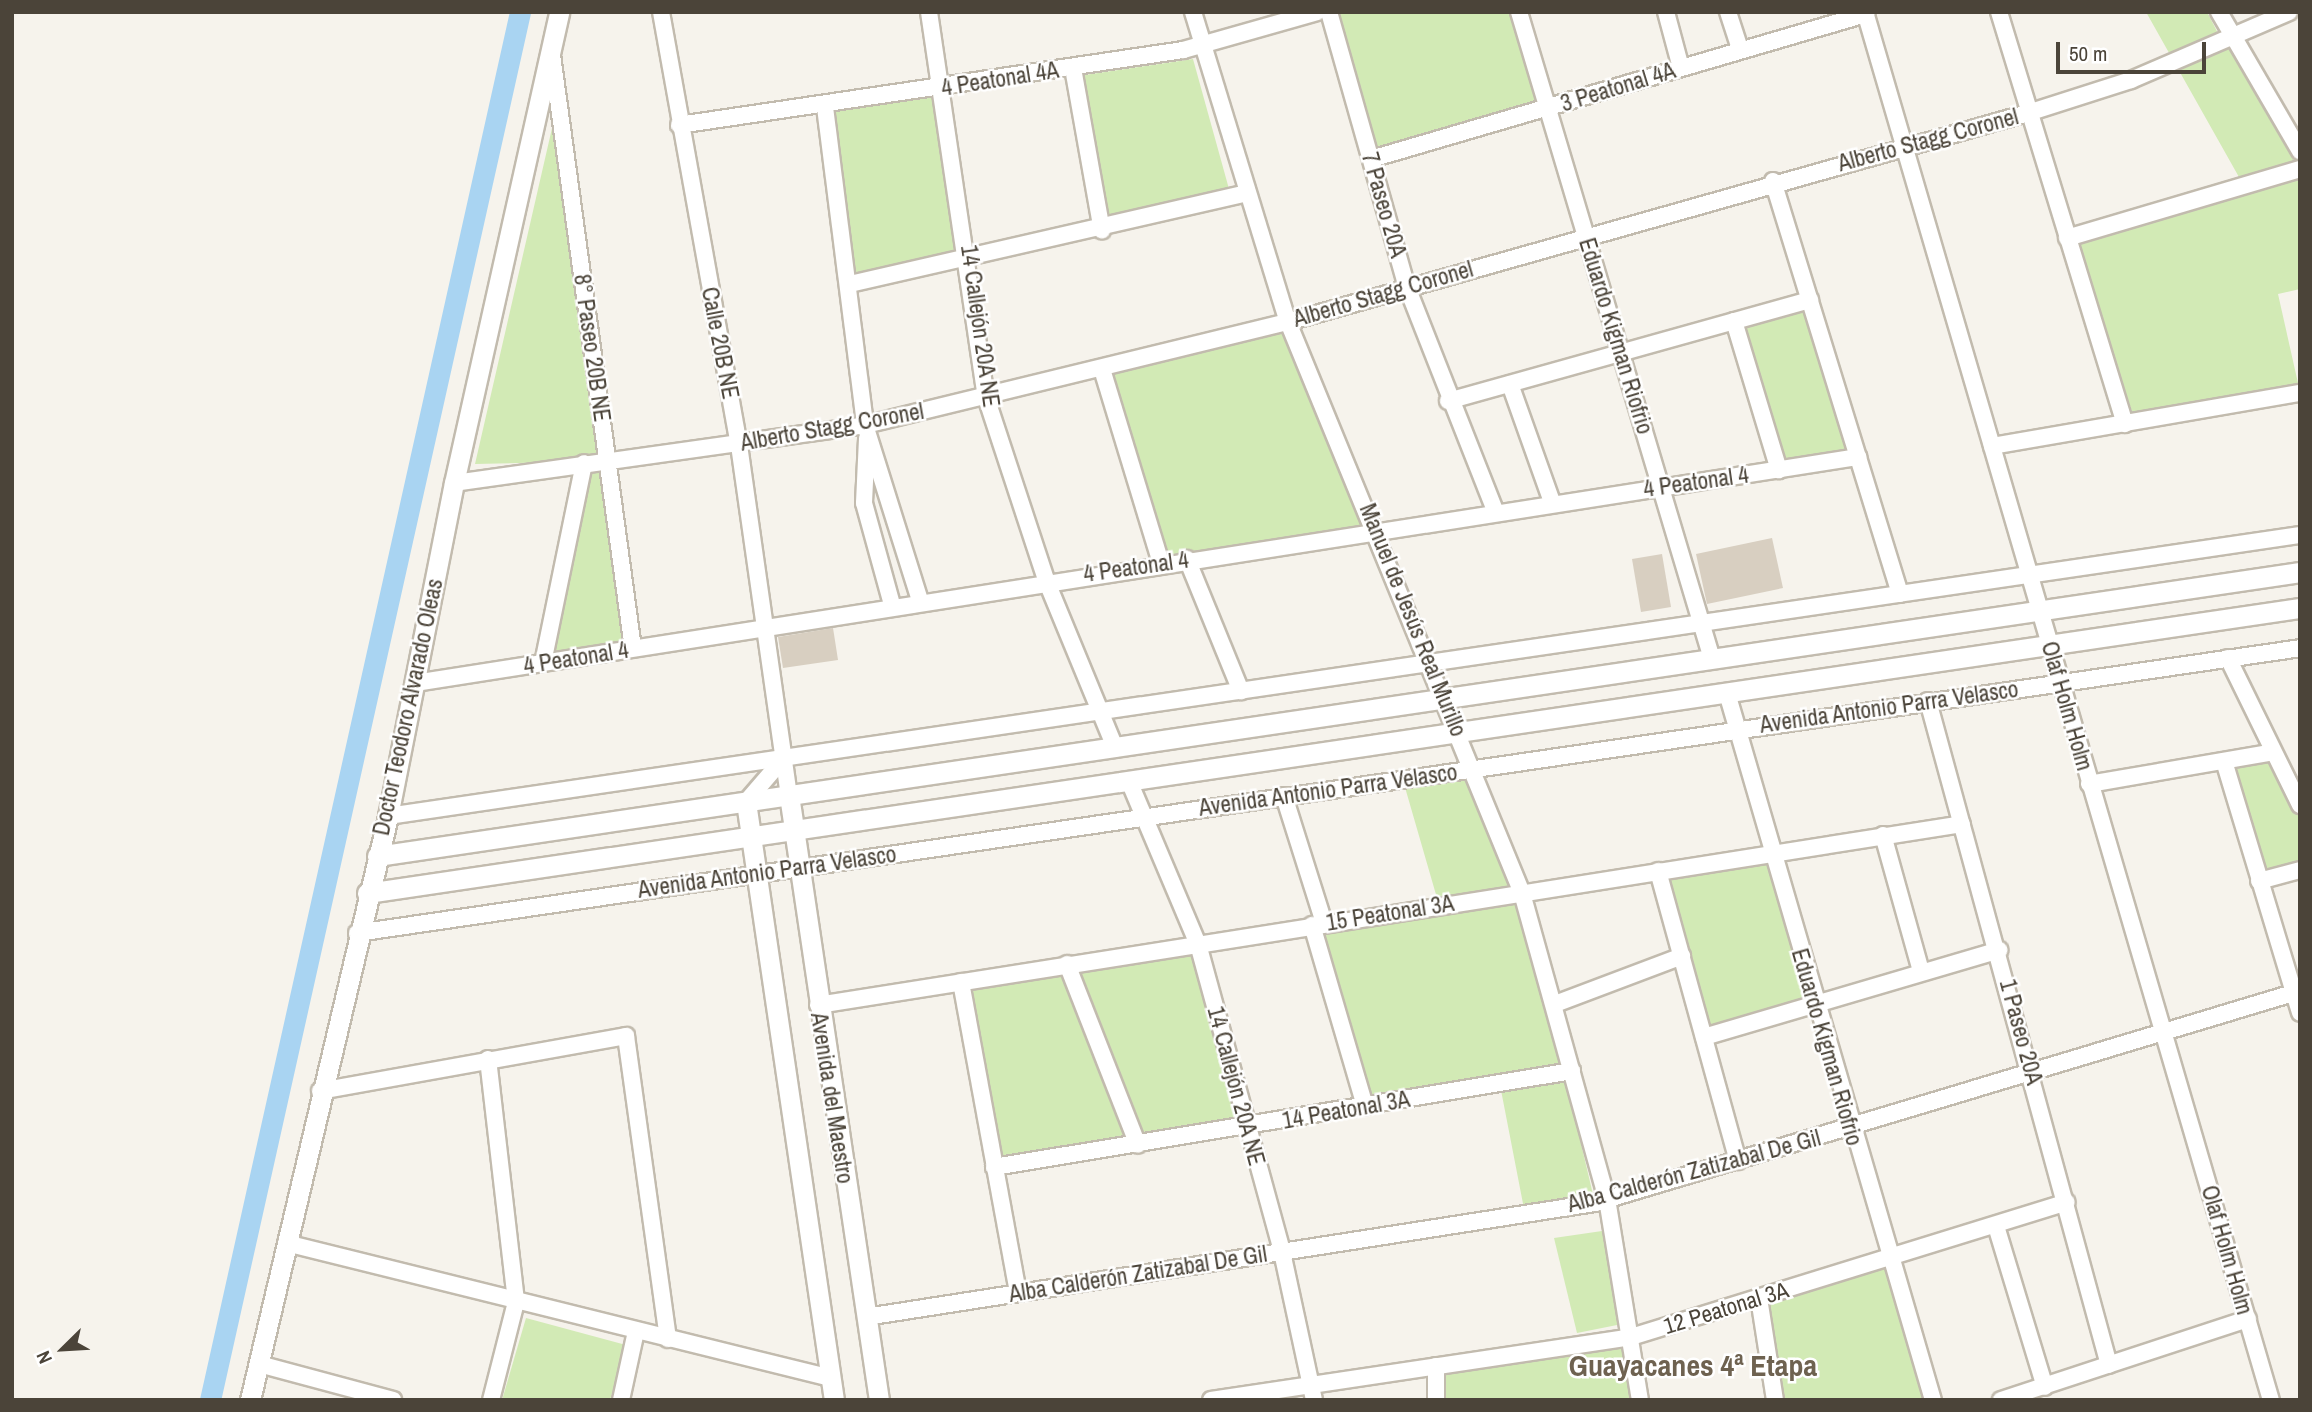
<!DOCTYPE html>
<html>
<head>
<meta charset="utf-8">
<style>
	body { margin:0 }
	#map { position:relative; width:2312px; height:1412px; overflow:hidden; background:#f6f3ec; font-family:"Archivo Narrow",sans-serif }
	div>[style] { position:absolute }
	.green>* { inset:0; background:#d2eab5 }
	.canal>* { height:21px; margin:-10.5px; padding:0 10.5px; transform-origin:10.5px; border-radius:10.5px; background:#a9d4f2 }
	.building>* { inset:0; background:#d8cfc1 }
	.roads { filter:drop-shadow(2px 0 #c2bbae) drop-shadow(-2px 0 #c2bbae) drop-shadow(0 2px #c2bbae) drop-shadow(0 -2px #c2bbae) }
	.minor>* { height:16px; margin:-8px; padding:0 8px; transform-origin:8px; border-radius:8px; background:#fff }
	.tertiary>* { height:19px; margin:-9.5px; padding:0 9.5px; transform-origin:9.5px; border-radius:9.5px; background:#fff }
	span { translate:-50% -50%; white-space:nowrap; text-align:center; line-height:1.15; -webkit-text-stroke:5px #fff; paint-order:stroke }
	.street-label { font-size:23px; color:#4b4439 }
	.district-label { font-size:30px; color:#6e6250; font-weight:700 }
	.frame { position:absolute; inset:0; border:14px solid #4b4439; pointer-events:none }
	.north { position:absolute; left:28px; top:1314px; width:70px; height:70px; -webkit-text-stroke:5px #fff; paint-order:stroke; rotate:246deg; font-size:19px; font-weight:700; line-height:28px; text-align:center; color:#4b4439 }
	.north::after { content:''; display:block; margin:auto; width:24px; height:32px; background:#4b4439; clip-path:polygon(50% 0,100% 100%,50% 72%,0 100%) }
	.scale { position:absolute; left:2056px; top:42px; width:150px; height:32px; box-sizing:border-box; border:4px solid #4b4439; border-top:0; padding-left:9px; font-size:21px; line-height:24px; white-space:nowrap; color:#4b4439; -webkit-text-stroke:5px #fff; paint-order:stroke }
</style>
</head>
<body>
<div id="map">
	<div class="green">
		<i style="clip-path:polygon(1329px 12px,1519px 12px,1547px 108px,1371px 159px)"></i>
		<i style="clip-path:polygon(2146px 12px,2207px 12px,2222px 41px,2232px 37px,2300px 151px,2300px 169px,2244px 186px)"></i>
		<i style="clip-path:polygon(1193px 59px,1229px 189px,1101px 222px,1071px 77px)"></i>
		<i style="clip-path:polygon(941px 88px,971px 261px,850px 284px,825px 107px)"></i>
		<i style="clip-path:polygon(558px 102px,633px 648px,543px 663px,585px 463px,597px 461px,475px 464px)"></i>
		<i style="clip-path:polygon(2300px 177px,2300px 289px,2278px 294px,2300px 392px,2133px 415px,2078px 244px)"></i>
		<i style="clip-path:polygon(1810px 300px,1858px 457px,1779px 470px,1734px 321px)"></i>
		<i style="clip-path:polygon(1288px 322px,1376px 530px,1161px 563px,1102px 369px)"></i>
		<i style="clip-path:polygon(2269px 753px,2300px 805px,2300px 870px,2259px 881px,2224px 762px)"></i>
		<i style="clip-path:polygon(1476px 768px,1522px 893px,1595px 1203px,1525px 1214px,1500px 1085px,1365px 1106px,1312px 926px,1439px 905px,1402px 777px)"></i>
		<i style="clip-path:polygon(1773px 856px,1814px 1004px,1704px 1037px,1658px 871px)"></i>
		<i style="clip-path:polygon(1197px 944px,1247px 1125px,994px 1166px,961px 982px)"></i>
		<i style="clip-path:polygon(1602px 1231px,1627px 1323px,1577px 1333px,1554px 1238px)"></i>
		<i style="clip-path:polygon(1889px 1257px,1933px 1400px,1775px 1400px,1759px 1298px)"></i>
		<i style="clip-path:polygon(526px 1318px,626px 1345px,610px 1400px,502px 1400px)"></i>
		<i style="clip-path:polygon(1631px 1337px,1632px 1400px,1436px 1400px,1436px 1366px)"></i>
	</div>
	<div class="canal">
		<i style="left:210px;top:1400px;width:1422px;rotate:-77.41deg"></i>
	</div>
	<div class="building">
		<i style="clip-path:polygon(1772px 538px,1783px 588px,1707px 604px,1696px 554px)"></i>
		<i style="clip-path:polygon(1662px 554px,1671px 607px,1641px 612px,1632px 559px)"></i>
		<i style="clip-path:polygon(833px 628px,838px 660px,783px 668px,778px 637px)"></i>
	</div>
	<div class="roads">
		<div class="minor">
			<i style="left:661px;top:12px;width:440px;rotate:79.8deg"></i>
			<i style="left:739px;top:445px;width:354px;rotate:81.9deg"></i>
			<i style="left:929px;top:12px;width:389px;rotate:81.6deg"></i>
			<i style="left:986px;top:397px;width:193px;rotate:71.8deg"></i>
			<i style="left:1046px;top:580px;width:181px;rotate:67.6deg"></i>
			<i style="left:1193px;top:12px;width:324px;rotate:73deg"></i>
			<i style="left:1288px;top:322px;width:617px;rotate:67.72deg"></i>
			<i style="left:1522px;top:893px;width:318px;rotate:74.5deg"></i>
			<i style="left:1607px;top:1199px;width:204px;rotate:80.7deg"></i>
			<i style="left:1329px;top:12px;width:286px;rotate:74.2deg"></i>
			<i style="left:1407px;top:287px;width:240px;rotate:68.5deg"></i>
			<i style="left:1519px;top:12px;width:675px;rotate:73.39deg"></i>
			<i style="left:1666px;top:12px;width:58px;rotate:75deg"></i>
			<i style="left:1728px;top:12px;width:40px;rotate:72deg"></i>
			<i style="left:1865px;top:12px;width:1446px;rotate:73.7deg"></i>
			<i style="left:1999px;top:12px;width:431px;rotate:73deg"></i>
			<i style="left:2219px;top:12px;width:161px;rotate:59.8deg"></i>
			<i style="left:552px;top:55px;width:599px;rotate:82.23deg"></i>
			<i style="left:1073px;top:68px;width:165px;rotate:79.9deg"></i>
			<i style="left:825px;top:107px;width:321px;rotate:82.8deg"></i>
			<i style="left:865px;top:425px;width:183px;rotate:72.6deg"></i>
			<i style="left:679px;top:125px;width:510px;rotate:-8.46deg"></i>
			<i style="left:1183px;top:50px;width:139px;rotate:-15.8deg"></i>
			<i style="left:1371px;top:159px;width:516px;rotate:-16.33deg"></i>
			<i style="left:1773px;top:181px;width:432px;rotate:72.9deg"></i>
			<i style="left:2067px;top:238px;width:243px;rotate:-16.5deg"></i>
			<i style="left:850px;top:284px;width:408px;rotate:-12.9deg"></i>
			<i style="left:1734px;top:321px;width:156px;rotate:73.2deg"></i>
			<i style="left:1102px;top:369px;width:203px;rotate:73.1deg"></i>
			<i style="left:1510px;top:384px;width:125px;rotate:70.4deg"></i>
			<i style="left:1448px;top:401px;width:376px;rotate:-15.6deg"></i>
			<i style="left:867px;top:439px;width:64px;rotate:92.7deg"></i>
			<i style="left:864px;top:503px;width:106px;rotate:74.6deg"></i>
			<i style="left:1992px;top:446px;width:313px;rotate:-9.8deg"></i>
			<i style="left:454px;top:483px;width:415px;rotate:-8deg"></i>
			<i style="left:865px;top:425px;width:435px;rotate:-13.7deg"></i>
			<i style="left:1288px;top:322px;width:769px;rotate:-15.77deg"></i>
			<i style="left:2028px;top:113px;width:108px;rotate:-17.8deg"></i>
			<i style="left:2131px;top:80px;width:172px;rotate:-23.3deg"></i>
			<i style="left:1187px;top:559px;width:143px;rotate:67.8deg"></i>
			<i style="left:2228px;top:658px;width:164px;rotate:63.9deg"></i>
			<i style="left:543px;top:663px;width:204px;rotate:-78.4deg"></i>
			<i style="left:415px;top:683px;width:1461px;rotate:-8.9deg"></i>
			<i style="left:1727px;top:693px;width:736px;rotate:73.76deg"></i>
			<i style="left:1928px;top:701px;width:688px;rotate:74.75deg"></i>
			<i style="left:2224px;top:761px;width:263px;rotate:73.2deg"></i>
			<i style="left:1129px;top:781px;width:177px;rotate:67.1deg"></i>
			<i style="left:1198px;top:944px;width:319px;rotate:74.7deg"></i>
			<i style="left:1282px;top:1252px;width:151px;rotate:77.8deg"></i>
			<i style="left:2089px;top:784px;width:183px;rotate:-9.8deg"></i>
			<i style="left:1284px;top:796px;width:133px;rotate:72.5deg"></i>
			<i style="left:746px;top:802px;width:58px;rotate:-49.2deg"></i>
			<i style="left:388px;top:816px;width:1933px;rotate:-8.36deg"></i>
			<i style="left:1883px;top:835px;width:141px;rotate:74.4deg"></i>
			<i style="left:1658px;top:871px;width:301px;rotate:74.6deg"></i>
			<i style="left:2259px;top:881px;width:42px;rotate:-15deg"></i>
			<i style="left:1312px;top:925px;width:189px;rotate:73.7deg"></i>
			<i style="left:357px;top:933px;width:1964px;rotate:-8.34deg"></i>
			<i style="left:1067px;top:964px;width:194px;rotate:68.6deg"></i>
			<i style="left:961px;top:982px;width:316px;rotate:79.6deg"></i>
			<i style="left:1555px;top:1004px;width:136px;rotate:-20.7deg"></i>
			<i style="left:818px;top:1005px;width:1158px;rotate:-8.99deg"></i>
			<i style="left:1704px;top:1037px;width:308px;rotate:-16.4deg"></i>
			<i style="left:488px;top:1059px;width:245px;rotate:83.4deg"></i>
			<i style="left:516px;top:1302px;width:101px;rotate:104.3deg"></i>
			<i style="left:320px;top:1091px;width:311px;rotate:-10.2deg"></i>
			<i style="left:626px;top:1036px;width:306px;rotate:82.1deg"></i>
			<i style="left:994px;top:1167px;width:586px;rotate:-9.43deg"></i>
			<i style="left:1996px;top:1226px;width:168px;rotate:73.1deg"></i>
			<i style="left:286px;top:1243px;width:561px;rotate:13.91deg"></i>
			<i style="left:1759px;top:1298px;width:103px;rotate:81.1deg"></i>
			<i style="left:866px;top:1317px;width:738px;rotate:-8.89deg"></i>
			<i style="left:1595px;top:1203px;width:736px;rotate:-16.74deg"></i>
			<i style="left:259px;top:1364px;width:139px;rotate:15deg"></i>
			<i style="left:1436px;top:1366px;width:34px;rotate:90deg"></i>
			<i style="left:621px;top:1400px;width:71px;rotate:-77.7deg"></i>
			<i style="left:1211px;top:1400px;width:425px;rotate:-8.5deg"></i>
			<i style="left:1631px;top:1337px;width:456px;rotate:-17.2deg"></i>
			<i style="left:2001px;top:1400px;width:260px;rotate:-18.2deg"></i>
		</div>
		<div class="tertiary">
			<i style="left:789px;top:795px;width:612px;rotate:81.54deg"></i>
			<i style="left:746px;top:802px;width:604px;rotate:81.63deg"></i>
			<i style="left:377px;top:856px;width:1944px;rotate:-8.4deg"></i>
			<i style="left:367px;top:893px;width:1954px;rotate:-8.39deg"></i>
			<i style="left:250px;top:1400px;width:600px;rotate:-76.7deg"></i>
			<i style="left:388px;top:816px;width:339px;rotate:-78.8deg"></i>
			<i style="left:454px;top:483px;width:483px;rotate:-77.4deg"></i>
		</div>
	</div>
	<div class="street-label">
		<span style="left:1000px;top:79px;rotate:-9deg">4 Peatonal 4A</span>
		<span style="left:1618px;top:87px;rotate:-17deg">3 Peatonal 4A</span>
		<span style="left:1928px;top:140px;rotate:-15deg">Alberto Stagg Coronel</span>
		<span style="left:1384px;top:205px;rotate:74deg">7 Paseo 20A</span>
		<span style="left:1383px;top:294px;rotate:-16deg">Alberto Stagg Coronel</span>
		<span style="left:980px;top:326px;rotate:82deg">14 Callejón 20A NE</span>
		<span style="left:1616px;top:336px;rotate:73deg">Eduardo Kigman Riofrio</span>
		<span style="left:720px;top:343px;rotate:79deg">Calle 20B NE</span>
		<span style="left:592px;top:348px;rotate:82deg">8° Paseo 20B NE</span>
		<span style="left:832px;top:427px;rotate:-10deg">Alberto Stagg Coronel</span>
		<span style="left:1696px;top:482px;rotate:-8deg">4 Peatonal 4</span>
		<span style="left:1136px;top:567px;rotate:-8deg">4 Peatonal 4</span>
		<span style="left:1413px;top:620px;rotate:68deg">Manuel de Jesús Real Murillo</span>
		<span style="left:576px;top:658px;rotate:-9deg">4 Peatonal 4</span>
		<span style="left:2067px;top:706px;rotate:74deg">Olaf Holm Holm</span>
		<span style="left:408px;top:707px;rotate:-78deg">Doctor Teodoro Alvarado Oleas</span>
		<span style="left:1889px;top:707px;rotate:-8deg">Avenida Antonio Parra Velasco</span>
		<span style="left:1328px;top:790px;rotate:-8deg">Avenida Antonio Parra Velasco</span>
		<span style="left:767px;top:872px;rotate:-8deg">Avenida Antonio Parra Velasco</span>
		<span style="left:1390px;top:913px;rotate:-9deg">15 Peatonal 3A</span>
		<span style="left:2021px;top:1032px;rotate:75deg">1 Paseo 20A</span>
		<span style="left:1827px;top:1047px;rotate:74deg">Eduardo Kigman Riofrio</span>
		<span style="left:1236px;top:1086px;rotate:75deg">14 Callejón 20A NE</span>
		<span style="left:832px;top:1098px;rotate:81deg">Avenida del Maestro</span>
		<span style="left:1346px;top:1110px;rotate:-10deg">14 Peatonal 3A</span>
		<span style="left:1694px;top:1171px;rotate:-15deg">Alba Calderón Zatizabal De Gil</span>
		<span style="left:2227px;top:1250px;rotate:74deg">Olaf Holm Holm</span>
		<span style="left:1138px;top:1274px;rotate:-9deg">Alba Calderón Zatizabal De Gil</span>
		<span style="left:1726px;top:1308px;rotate:-17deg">12 Peatonal 3A</span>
	</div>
	<div class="district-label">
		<span style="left:1693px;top:1365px">Guayacanes 4ª Etapa</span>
	</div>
	<div class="frame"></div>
	<div class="north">N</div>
	<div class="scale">50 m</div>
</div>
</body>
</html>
